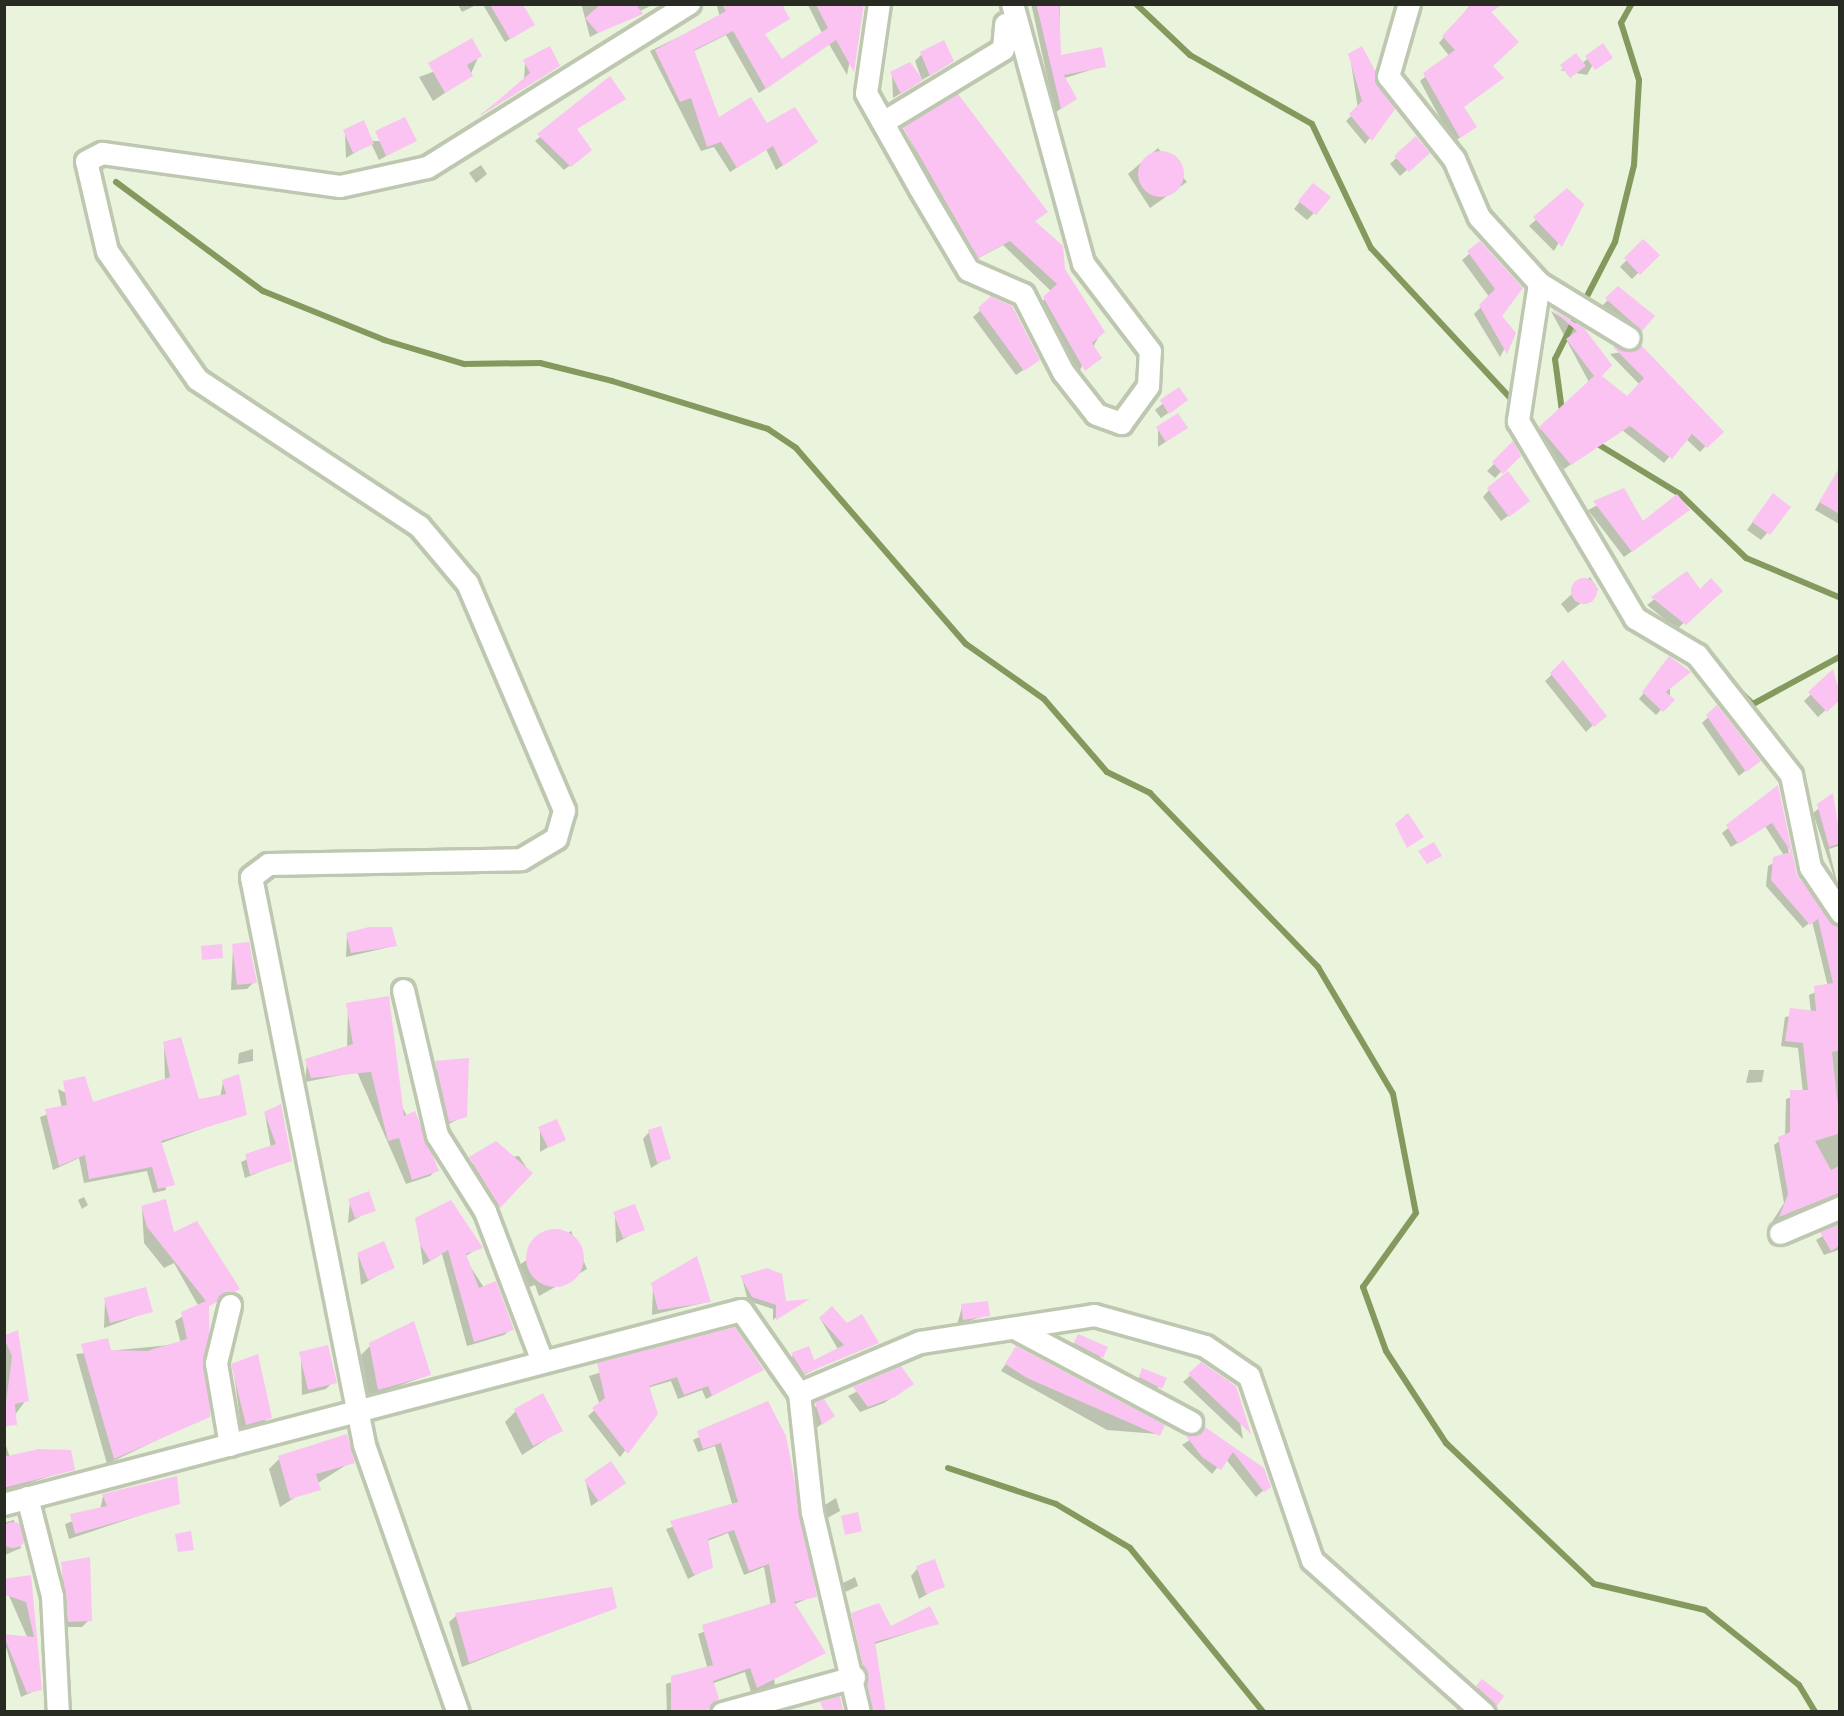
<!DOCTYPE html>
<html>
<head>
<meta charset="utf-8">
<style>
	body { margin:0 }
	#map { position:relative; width:1844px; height:1716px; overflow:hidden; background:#eaf3db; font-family:Roboto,sans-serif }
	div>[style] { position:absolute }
	.shadow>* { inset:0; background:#0003 }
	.stream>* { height:6px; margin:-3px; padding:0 3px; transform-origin:3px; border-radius:3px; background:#84995d }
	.building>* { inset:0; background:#fac3f1 }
	.round { border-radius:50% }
	.roads { filter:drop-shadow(3px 0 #bec7b0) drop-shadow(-3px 0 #bec7b0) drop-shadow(0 3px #bec7b0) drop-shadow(0 -3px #bec7b0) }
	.minor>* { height:21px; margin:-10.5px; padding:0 10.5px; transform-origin:10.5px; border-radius:10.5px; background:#fff }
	span { translate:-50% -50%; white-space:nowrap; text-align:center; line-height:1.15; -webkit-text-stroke:12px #f9fff0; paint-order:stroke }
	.frame { position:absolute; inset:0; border:6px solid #272b22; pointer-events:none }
</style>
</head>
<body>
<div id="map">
	<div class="shadow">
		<i style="clip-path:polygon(457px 3px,480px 3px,462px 12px)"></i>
		<i style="clip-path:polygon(482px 3px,519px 3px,527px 29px,505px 42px)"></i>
		<i style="clip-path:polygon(581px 3px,656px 3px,590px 37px)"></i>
		<i style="clip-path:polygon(716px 3px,782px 3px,787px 19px,763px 35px,781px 64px,823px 35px,807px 3px,861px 3px,847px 75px,829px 44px,759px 93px,726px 35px,692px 52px,717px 121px,808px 148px,776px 170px,766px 149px,730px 172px,714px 147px,701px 151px,650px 51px,720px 17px)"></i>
		<i style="clip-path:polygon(1031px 3px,1060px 3px,1059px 59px,1103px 66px,1062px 79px,1074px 99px,1055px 113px)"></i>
		<i style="clip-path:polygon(1472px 3px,1504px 3px,1488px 13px,1489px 66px,1461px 107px,1467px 133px,1453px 142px,1420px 81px,1450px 57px,1439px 43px)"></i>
		<i style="clip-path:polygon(1602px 48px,1587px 75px,1560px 70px,1581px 64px)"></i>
		<i style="clip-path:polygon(922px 54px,944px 67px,922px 80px,915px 61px)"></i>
		<i style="clip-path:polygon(479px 55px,470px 76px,433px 101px,419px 77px)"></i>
		<i style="clip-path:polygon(1350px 56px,1392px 109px,1365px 144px,1346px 121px,1358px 109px)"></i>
		<i style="clip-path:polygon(525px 63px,550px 72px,479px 116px,524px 81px)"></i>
		<i style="clip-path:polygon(892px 75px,913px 86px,893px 98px)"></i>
		<i style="clip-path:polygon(610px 81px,574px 130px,584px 154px,564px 170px,535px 141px)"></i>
		<i style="clip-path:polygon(905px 130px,1032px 222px,1102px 331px,1077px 375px,1038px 306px,1052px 292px,1003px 245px,971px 262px)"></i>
		<i style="clip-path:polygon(345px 132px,370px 141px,413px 141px,379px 160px,371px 143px,346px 158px)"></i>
		<i style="clip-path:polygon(1416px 140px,1426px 153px,1400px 176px,1390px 164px)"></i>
		<i style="clip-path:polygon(1158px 148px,1187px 182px,1150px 208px,1128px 174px)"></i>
		<i style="clip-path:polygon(481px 165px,487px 174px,476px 183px,469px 173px)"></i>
		<i style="clip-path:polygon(1567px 192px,1580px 205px,1554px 251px,1529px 226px)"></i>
		<i style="clip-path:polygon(1306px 194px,1314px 213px,1307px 220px,1294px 209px)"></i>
		<i style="clip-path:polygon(1643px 243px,1656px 255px,1632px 279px,1620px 267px)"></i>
		<i style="clip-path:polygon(1480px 245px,1519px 288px,1498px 316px,1513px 333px,1500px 357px,1474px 314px,1490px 298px,1462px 260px)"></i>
		<i style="clip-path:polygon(1618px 290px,1651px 316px,1634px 335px,1602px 306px)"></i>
		<i style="clip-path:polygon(992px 300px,1029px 366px,1016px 375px,973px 317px)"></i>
		<i style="clip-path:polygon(1551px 311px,1582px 330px,1597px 377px,1627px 400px,1641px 386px,1610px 354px,1640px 349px,1719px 432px,1700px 452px,1685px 438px,1664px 463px,1622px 430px,1564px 469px,1535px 434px,1590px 384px)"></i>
		<i style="clip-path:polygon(1179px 391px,1178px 406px,1161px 418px,1155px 410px)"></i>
		<i style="clip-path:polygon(1158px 429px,1177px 434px,1158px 447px)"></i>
		<i style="clip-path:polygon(1512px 446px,1517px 455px,1495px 478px,1487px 471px)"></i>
		<i style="clip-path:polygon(1489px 490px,1520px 507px,1501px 521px,1483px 497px)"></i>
		<i style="clip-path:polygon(1623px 492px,1643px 525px,1679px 517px,1624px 557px,1588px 510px)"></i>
		<i style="clip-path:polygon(1841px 495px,1841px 525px,1815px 510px,1823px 496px)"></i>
		<i style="clip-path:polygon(1766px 504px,1767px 533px,1761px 540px,1747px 530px)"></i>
		<i style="clip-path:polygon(1686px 575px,1699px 593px,1719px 591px,1677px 629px,1647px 605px)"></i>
		<i style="clip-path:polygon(1590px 577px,1598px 590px,1568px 613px,1561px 604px)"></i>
		<i style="clip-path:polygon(1670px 660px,1670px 700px,1656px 715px,1639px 699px)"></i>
		<i style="clip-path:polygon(1563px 664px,1603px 715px,1586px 732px,1545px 681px)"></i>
		<i style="clip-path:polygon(1833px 673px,1841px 696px,1818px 717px,1804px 701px)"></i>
		<i style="clip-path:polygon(1717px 709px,1757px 761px,1739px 776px,1702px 723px)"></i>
		<i style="clip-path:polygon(1776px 790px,1793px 872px,1841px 930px,1841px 1201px,1772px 1222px,1784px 1203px,1774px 1145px,1785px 1137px,1786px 1099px,1803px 1093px,1798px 1048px,1781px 1046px,1785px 1017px,1811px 1013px,1809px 995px,1828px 987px,1812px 921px,1803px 928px,1766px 886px,1768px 866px,1785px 857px,1765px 826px,1731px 847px,1722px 833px)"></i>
		<i style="clip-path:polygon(1832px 798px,1841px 845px,1829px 849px,1841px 898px,1813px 813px)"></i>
		<i style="clip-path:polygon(347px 936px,394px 946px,346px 957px)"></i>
		<i style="clip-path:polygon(233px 947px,254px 982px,247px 989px,231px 990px)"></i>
		<i style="clip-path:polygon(348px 1006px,436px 1170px,430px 1176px,406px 1184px,357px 1072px,305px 1082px,307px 1062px,347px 1049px)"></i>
		<i style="clip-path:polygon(164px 1044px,197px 1102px,220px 1098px,223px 1082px,243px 1114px,159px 1144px,166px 1190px,153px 1193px,147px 1171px,84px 1183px,79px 1158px,53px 1170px,40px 1117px,62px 1109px,58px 1089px,92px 1106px,165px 1082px)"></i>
		<i style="clip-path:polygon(253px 1049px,253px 1061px,238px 1064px,239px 1053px)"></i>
		<i style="clip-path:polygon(462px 1060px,464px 1116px,443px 1127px,430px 1071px)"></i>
		<i style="clip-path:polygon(1764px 1070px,1762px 1082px,1746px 1083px,1749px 1070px)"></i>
		<i style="clip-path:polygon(265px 1114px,289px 1160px,245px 1178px,241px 1162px,271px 1148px)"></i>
		<i style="clip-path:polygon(540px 1130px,562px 1139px,540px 1152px)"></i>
		<i style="clip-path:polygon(649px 1132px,667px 1158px,651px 1168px,643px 1139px)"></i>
		<i style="clip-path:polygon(519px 1156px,530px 1173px,493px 1211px,465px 1165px)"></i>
		<i style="clip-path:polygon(84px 1197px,88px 1205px,82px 1209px,78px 1200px)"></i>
		<i style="clip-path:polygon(350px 1201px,372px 1210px,348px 1223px)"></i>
		<i style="clip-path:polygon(142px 1208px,236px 1289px,206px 1308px,207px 1416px,107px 1464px,76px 1354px,181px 1344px,175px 1321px,199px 1307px,174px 1263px,164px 1268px,144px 1243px)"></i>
		<i style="clip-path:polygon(615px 1215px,641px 1229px,616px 1243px)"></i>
		<i style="clip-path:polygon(417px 1221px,479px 1248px,464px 1257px,511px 1329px,504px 1335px,467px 1346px,442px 1254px,423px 1265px)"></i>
		<i style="clip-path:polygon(1841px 1226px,1841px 1249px,1824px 1255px,1816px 1240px)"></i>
		<i style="clip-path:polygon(571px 1231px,587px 1269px,539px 1296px,535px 1285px,518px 1291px,510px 1271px)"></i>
		<i style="clip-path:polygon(358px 1256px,392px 1267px,361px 1285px)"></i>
		<i style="clip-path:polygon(742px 1278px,784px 1305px,794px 1301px,773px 1320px,773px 1309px,748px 1301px)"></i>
		<i style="clip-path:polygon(653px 1286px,707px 1302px,652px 1315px)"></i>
		<i style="clip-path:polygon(105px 1301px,150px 1311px,104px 1328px)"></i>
		<i style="clip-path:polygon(962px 1307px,987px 1315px,957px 1325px)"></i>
		<i style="clip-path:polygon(821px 1320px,866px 1342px,798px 1378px,792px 1356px,807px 1350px,813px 1365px,839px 1351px)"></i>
		<i style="clip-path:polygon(733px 1331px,761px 1370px,706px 1399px,702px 1390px,678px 1399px,671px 1381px,647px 1388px,655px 1413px,620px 1457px,588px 1416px,600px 1405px,589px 1376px)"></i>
		<i style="clip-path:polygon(16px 1334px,26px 1400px,3px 1431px,3px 1340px)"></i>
		<i style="clip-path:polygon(1079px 1338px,1101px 1357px,1094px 1363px,1069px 1350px)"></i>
		<i style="clip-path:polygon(371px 1345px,428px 1375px,369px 1397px,361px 1355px)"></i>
		<i style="clip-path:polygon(1016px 1349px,1158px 1434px,1107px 1430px,1001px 1371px)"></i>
		<i style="clip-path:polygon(301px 1354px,333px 1382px,326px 1389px,302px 1395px)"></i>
		<i style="clip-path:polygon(233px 1365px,269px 1417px,264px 1422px,241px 1428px)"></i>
		<i style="clip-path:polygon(1202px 1365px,1234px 1387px,1243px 1439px,1183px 1382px)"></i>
		<i style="clip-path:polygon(900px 1370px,903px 1390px,884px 1403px,860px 1412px,848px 1396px)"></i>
		<i style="clip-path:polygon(1143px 1372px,1163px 1380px,1153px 1394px,1134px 1384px)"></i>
		<i style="clip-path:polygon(767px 1405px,813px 1596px,793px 1605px,822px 1653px,796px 1666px,770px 1652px,775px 1685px,751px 1692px,745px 1672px,711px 1684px,710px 1703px,667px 1713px,666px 1684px,708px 1670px,698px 1634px,771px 1607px,764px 1567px,744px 1575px,728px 1533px,705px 1542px,710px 1567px,688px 1579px,666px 1529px,733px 1507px,715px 1446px,698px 1452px,693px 1440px)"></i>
		<i style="clip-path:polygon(816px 1406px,831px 1417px,815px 1429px,810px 1412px)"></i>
		<i style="clip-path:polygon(516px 1411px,559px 1431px,522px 1455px,505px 1422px)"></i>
		<i style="clip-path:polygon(1205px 1430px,1262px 1469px,1268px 1486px,1256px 1497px,1225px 1458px,1212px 1474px,1182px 1445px)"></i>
		<i style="clip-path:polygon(3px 1436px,10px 1458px,71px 1469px,3px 1492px)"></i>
		<i style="clip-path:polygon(279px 1459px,351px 1462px,280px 1507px,269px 1469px)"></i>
		<i style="clip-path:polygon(586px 1482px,616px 1489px,591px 1506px)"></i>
		<i style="clip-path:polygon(103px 1496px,177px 1503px,69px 1539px,65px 1524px,100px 1511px)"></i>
		<i style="clip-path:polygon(836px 1498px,840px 1511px,822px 1521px,820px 1508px)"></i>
		<i style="clip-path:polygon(14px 1520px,21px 1548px,5px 1555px,3px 1523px)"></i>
		<i style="clip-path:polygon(63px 1565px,89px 1620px,82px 1627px,62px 1627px)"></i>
		<i style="clip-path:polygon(917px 1569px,941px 1586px,919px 1599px,911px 1576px)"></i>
		<i style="clip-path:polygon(855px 1577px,858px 1586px,841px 1594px,839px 1585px)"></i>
		<i style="clip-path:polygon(29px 1579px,39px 1689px,21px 1697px,3px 1637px,28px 1639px,3px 1582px)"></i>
		<i style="clip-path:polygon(614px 1607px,462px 1667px,449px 1622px,456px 1616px)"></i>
		<i style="clip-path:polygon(853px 1616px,890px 1630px,935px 1624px,872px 1645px,879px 1713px)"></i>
		<i style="clip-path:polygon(1483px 1683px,1500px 1697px,1488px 1711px,1472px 1695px)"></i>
	</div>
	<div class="stream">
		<i style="left:1135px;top:3px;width:76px;rotate:43.4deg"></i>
		<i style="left:1190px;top:55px;width:140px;rotate:29.5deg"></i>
		<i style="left:1312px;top:124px;width:137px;rotate:64.6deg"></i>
		<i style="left:1371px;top:248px;width:210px;rotate:47.1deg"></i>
		<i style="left:116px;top:182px;width:183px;rotate:36.6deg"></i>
		<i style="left:263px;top:291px;width:131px;rotate:22deg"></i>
		<i style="left:384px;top:340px;width:84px;rotate:16.7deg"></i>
		<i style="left:464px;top:364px;width:76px;rotate:-0.8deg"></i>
		<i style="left:540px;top:363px;width:74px;rotate:14deg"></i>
		<i style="left:612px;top:381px;width:163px;rotate:17.1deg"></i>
		<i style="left:768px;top:429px;width:34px;rotate:34deg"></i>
		<i style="left:796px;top:448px;width:259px;rotate:49.1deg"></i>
		<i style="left:966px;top:644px;width:95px;rotate:35.2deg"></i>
		<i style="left:1044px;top:699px;width:96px;rotate:49.2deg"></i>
		<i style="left:1107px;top:772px;width:48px;rotate:26deg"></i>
		<i style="left:1150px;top:793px;width:242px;rotate:46deg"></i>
		<i style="left:1318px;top:967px;width:147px;rotate:59.4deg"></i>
		<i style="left:1393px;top:1094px;width:121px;rotate:79.1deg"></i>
		<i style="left:1416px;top:1213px;width:91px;rotate:125.6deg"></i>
		<i style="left:1363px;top:1287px;width:68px;rotate:70.2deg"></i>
		<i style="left:1386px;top:1351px;width:110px;rotate:56.9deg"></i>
		<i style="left:1446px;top:1443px;width:204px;rotate:43.6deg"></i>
		<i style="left:1594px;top:1584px;width:114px;rotate:13.2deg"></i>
		<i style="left:1705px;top:1610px;width:120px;rotate:38.6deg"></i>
		<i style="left:1799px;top:1685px;width:33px;rotate:59deg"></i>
		<i style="left:1584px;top:302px;width:68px;rotate:-62.7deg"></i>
		<i style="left:1615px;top:242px;width:79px;rotate:-76.1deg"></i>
		<i style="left:1634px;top:165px;width:85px;rotate:-86.6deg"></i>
		<i style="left:1639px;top:80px;width:60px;rotate:-107.5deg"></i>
		<i style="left:1621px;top:23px;width:23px;rotate:-61deg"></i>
		<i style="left:1562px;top:411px;width:52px;rotate:-97.7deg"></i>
		<i style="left:1555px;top:359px;width:51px;rotate:-63.4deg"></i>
		<i style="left:1596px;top:443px;width:98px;rotate:31.3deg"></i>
		<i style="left:1680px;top:494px;width:92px;rotate:44.1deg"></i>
		<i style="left:1746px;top:558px;width:103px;rotate:22.8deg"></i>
		<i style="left:1655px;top:619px;width:34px;rotate:32deg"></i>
		<i style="left:1732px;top:684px;width:29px;rotate:44deg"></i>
		<i style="left:1753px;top:704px;width:100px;rotate:-28.6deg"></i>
		<i style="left:948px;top:1468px;width:114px;rotate:18.4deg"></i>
		<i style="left:1056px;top:1504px;width:86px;rotate:30.7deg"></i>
		<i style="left:1130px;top:1548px;width:213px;rotate:50.9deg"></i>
	</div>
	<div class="building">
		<i style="clip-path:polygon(489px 3px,522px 3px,535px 25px,510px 39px)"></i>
		<i style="clip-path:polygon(602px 3px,635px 3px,643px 14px,598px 33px,585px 18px)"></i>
		<i style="clip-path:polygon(721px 3px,781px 3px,790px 19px,765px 34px,782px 59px,828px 28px,815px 3px,864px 3px,854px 72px,836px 40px,766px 89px,733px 31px,694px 50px,719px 117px,751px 97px,767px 123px,795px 107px,818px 142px,783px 166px,773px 146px,737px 168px,721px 142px,707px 147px,691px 98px,680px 102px,655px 50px,726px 11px)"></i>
		<i style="clip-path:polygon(1036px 3px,1059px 3px,1061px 55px,1102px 47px,1106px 67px,1064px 75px,1077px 99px,1061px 109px)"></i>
		<i style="clip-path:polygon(1473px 3px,1504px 3px,1491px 12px,1519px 42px,1493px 66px,1504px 78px,1464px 107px,1477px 127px,1460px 138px,1423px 73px,1455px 50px,1442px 36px)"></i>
		<i style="clip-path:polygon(472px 38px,482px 56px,467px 65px,473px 76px,445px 93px,428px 63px)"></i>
		<i style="clip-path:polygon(944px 40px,954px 61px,930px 76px,920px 52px)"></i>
		<i style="clip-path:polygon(1603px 43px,1613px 58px,1595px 70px,1585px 56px)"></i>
		<i style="clip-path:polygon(550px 46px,560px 66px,481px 115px,530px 73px,523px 60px)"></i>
		<i style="clip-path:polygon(1362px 46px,1395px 109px,1372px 141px,1349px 114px,1362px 101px,1348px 54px)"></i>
		<i style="clip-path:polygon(1576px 53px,1586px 66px,1570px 78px,1560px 65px)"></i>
		<i style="clip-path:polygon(910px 62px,923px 80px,901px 94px,890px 72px)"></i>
		<i style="clip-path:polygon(610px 76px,626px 99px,577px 129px,592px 150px,571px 167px,537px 134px)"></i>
		<i style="clip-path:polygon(958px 94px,1048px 212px,1035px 221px,1063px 246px,1065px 269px,1105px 332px,1092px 343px,1102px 358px,1085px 371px,1043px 297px,1057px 284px,1010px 241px,978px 258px,903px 127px)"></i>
		<i style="clip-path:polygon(405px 117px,417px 141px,386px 156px,375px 131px)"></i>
		<i style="clip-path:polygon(364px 120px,374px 144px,353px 153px,343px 130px)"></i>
		<i style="clip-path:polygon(1416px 136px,1430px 153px,1409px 172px,1394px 156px)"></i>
		<i class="round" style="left:1138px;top:151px;width:46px;height:46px"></i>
		<i style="clip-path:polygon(1313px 183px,1331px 197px,1316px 215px,1298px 201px)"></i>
		<i style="clip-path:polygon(1567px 188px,1584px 204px,1562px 247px,1533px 217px)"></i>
		<i style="clip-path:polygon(1643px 239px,1660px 255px,1640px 275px,1624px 258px)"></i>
		<i style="clip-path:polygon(1480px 241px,1523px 288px,1502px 316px,1516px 333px,1507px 354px,1479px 305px,1495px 289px,1467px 251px)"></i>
		<i style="clip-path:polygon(1618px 286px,1655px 316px,1642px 331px,1605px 298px)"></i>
		<i style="clip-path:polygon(991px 296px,1012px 306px,1040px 360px,1024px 371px,978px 308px)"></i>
		<i style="clip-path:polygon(1550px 308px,1584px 328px,1612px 365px,1602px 376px,1627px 396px,1644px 378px,1613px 347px,1642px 346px,1724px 432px,1707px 448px,1692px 434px,1672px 459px,1630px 426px,1571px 465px,1539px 427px,1594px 376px,1566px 339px,1577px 331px)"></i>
		<i style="clip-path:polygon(1179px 387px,1188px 400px,1169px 414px,1160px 400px)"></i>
		<i style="clip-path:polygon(1178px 413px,1188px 428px,1166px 442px,1156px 427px)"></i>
		<i style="clip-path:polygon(1513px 441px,1521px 456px,1503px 474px,1492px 462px)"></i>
		<i style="clip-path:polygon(1841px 465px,1841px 515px,1819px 502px)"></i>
		<i style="clip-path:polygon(1508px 471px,1530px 501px,1509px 517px,1487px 488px)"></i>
		<i style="clip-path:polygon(1624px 488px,1643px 521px,1677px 494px,1690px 510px,1632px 552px,1593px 501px)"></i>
		<i style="clip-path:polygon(1773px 493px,1791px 507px,1770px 535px,1752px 522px)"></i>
		<i style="clip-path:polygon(1687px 571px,1700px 589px,1711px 578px,1723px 591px,1686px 625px,1651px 597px)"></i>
		<i class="round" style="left:1571px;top:578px;width:26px;height:26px"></i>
		<i style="clip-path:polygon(1669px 656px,1691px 672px,1666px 692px,1675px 700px,1663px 712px,1642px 692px)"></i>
		<i style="clip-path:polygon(1563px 660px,1607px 716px,1594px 727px,1550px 673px)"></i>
		<i style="clip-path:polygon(1833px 669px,1841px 699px,1827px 712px,1808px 692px)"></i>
		<i style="clip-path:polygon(1717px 705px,1761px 761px,1746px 772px,1706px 715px)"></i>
		<i style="clip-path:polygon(1778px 785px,1797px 875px,1841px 931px,1841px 1050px,1832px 1052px,1841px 1133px,1815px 1141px,1831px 1170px,1841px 1165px,1841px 1192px,1779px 1217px,1788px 1194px,1778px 1137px,1790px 1132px,1790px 1090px,1808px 1090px,1803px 1043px,1785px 1041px,1790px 1008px,1816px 1011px,1814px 986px,1833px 983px,1818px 919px,1810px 925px,1771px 880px,1773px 857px,1791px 852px,1772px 823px,1738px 844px,1726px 825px)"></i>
		<i style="clip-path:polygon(1833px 793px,1841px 843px,1829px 847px,1817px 804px)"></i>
		<i style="clip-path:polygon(1408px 813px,1424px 837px,1407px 848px,1395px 824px)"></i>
		<i style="clip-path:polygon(1434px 842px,1442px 856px,1427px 864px,1418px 851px)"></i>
		<i style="clip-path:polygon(369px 927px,392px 927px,397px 946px,351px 953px,346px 933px)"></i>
		<i style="clip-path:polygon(249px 942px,257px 983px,237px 985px,232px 944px)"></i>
		<i style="clip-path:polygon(222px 944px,223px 958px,202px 960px,201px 946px)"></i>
		<i style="clip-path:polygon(389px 996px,404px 1116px,415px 1111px,439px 1171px,412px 1180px,399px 1138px,388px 1141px,371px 1072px,311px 1078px,305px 1059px,353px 1044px,346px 1003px)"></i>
		<i style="clip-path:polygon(181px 1037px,199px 1099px,226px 1094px,222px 1080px,239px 1074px,247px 1115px,161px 1141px,175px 1185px,158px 1189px,152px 1167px,89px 1179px,85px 1155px,59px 1166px,45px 1109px,67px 1105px,63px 1081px,85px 1076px,93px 1102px,170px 1077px,163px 1042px)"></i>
		<i style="clip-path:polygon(469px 1058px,467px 1117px,449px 1122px,435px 1061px)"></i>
		<i style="clip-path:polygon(281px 1104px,292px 1161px,250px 1175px,245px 1154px,276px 1144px,264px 1112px)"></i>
		<i style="clip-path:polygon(557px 1119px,566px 1140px,548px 1148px,538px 1127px)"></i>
		<i style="clip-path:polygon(661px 1126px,671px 1159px,657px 1163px,648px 1130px)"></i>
		<i style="clip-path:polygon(496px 1141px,533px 1173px,500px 1208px,469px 1157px)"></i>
		<i style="clip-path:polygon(369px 1191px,376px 1211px,355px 1218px,348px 1199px)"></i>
		<i style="clip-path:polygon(166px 1199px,174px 1232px,197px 1221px,240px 1289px,209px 1306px,210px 1417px,114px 1459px,81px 1344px,108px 1338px,111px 1350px,147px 1351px,187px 1339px,181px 1312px,206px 1301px,147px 1227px,141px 1206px)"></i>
		<i style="clip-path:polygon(451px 1200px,483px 1248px,466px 1254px,479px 1288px,496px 1281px,514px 1330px,474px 1342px,448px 1250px,430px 1261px,420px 1244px,415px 1218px)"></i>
		<i style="clip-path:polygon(635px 1204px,645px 1230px,623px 1238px,613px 1212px)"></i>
		<i style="clip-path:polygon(1841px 1223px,1841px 1245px,1831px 1251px,1820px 1232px)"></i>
		<i class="round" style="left:526px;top:1229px;width:58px;height:58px"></i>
		<i style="clip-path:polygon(384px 1241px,395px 1268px,368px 1280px,357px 1253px)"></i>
		<i style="clip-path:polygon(697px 1256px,711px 1302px,658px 1310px,651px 1283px)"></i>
		<i style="clip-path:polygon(767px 1268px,782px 1274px,786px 1301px,810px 1299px,776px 1320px,776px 1305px,752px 1297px,740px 1276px)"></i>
		<i style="clip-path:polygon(146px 1287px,153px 1312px,110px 1323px,104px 1298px)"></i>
		<i style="clip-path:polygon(988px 1301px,990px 1316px,963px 1320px,961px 1304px)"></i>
		<i style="clip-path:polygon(832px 1306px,847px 1323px,862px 1314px,879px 1343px,804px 1374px,791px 1353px,809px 1346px,814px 1360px,844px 1345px,819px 1318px)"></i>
		<i style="clip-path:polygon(414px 1321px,431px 1375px,378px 1390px,369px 1343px)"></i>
		<i style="clip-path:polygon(735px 1327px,764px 1370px,712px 1396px,708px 1386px,684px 1395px,677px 1377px,649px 1386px,658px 1414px,628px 1454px,592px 1408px,605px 1398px,597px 1363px)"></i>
		<i style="clip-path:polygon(18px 1330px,29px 1401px,15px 1404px,17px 1425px,3px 1426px,12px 1356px,3px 1336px)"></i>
		<i style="clip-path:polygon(1078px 1334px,1108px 1347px,1103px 1358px,1074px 1343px)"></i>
		<i style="clip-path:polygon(328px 1345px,337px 1383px,308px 1390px,299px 1352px)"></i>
		<i style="clip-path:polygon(1016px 1346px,1165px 1425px,1160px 1436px,1027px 1378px,1005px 1364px)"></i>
		<i style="clip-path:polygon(258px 1354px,272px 1418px,246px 1425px,231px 1364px)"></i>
		<i style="clip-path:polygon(1201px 1362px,1236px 1386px,1251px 1434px,1188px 1374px)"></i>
		<i style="clip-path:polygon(901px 1366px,914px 1384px,895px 1397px,868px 1407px,853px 1387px)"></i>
		<i style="clip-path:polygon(1142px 1368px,1167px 1378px,1162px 1389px,1139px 1377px)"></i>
		<i style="clip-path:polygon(543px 1393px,563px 1431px,533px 1446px,514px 1409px)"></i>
		<i style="clip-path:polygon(824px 1399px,835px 1416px,822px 1425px,815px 1402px)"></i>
		<i style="clip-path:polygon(768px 1401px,786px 1436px,817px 1597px,794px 1602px,826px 1653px,757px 1688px,750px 1668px,713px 1681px,719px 1698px,707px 1710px,671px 1713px,671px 1676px,713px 1665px,702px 1625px,776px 1602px,769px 1564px,749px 1571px,734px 1530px,708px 1539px,713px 1568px,694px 1575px,670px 1521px,738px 1502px,721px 1443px,703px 1449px,697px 1431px)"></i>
		<i style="clip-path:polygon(1205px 1427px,1264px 1468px,1271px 1487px,1264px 1492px,1233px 1452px,1221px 1470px,1202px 1457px,1186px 1436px)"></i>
		<i style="clip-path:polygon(347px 1434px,355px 1463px,316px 1474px,321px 1490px,290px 1499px,278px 1456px)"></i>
		<i style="clip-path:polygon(39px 1449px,71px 1450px,75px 1470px,3px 1488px,3px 1457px)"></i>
		<i style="clip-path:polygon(611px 1461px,626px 1483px,599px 1502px,584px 1480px)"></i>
		<i style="clip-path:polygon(177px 1476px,180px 1504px,75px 1534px,70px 1514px,107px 1506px,102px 1494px)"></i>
		<i style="clip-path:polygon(858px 1512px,862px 1531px,845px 1535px,841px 1516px)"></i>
		<i class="round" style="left:0;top:1522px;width:26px;height:26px"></i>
		<i style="clip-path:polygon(191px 1531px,194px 1550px,178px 1552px,175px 1534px)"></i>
		<i style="clip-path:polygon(90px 1557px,92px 1621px,68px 1622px,61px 1562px)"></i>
		<i style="clip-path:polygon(935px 1559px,945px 1587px,926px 1594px,916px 1566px)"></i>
		<i style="clip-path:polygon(31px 1575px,42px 1690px,27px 1693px,3px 1634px,34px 1637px,26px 1602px,3px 1594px,3px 1579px)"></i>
		<i style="clip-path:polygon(612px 1587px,617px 1608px,469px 1663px,455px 1613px)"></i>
		<i style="clip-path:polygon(879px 1603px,891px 1626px,930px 1606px,939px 1624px,875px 1642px,886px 1713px,873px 1709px,851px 1613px)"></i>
		<i style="clip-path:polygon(1482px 1679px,1504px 1696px,1497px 1706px,1476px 1686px)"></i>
		<i style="clip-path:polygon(840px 1696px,843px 1710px,825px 1713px,820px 1702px)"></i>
	</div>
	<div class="roads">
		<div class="minor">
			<i style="left:879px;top:3px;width:91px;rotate:98.2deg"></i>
			<i style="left:866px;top:93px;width:110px;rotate:60.6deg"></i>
			<i style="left:920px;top:189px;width:94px;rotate:59.3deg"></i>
			<i style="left:968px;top:270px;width:60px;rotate:23.6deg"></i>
			<i style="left:1023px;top:294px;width:88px;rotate:62.9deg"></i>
			<i style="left:1063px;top:372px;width:53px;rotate:51.8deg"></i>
			<i style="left:1096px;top:414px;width:27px;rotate:20deg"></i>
			<i style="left:1121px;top:423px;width:46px;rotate:-53.9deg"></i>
			<i style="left:1148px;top:386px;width:35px;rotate:-87deg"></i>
			<i style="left:1150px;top:351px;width:111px;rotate:-127.3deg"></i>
			<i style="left:1083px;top:263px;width:270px;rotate:-105.3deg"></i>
			<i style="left:1409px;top:3px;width:76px;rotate:106deg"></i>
			<i style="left:1388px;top:76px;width:106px;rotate:51.5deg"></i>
			<i style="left:1454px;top:159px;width:63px;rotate:66.7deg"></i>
			<i style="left:1479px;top:217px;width:89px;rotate:47.7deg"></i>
			<i style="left:1539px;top:283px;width:140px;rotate:98.7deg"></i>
			<i style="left:1518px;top:421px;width:229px;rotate:59.3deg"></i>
			<i style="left:1635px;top:618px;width:72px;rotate:30.8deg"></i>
			<i style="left:1697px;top:655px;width:152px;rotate:51.9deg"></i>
			<i style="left:1791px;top:775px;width:94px;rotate:78.3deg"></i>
			<i style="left:1810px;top:867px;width:55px;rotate:56deg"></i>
			<i style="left:883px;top:122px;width:140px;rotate:-31.3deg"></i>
			<i style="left:1003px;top:49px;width:25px;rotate:-85deg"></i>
			<i style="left:1539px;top:283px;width:105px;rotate:31.4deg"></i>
			<i style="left:403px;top:990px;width:149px;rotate:76.8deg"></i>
			<i style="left:437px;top:1135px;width:90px;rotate:57.7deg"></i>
			<i style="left:485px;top:1211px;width:160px;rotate:69.2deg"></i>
			<i style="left:1780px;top:1233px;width:66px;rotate:-23.1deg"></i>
			<i style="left:230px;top:1305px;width:60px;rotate:103.6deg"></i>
			<i style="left:216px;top:1363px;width:83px;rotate:80.3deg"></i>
			<i style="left:1018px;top:1330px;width:196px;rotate:28deg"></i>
			<i style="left:799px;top:1393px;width:131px;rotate:-22.9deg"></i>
			<i style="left:920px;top:1342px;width:176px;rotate:-8.8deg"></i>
			<i style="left:1094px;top:1315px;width:115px;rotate:15.6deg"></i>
			<i style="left:1205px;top:1346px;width:53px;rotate:34.3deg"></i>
			<i style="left:1249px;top:1376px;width:194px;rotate:71.1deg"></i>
			<i style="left:1312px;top:1560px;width:230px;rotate:41.7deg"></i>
			<i style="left:27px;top:1497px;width:102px;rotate:75.8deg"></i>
			<i style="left:52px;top:1596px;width:117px;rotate:87.1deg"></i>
			<i style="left:3px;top:1504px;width:763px;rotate:-14.73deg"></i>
			<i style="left:741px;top:1310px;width:101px;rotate:55.1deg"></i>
			<i style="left:799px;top:1393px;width:120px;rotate:83.8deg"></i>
			<i style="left:812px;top:1512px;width:206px;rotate:76.8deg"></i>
			<i style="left:458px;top:1713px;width:285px;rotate:-109.3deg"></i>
			<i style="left:364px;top:1444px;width:578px;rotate:-101.27deg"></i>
			<i style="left:251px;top:877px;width:21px;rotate:-37deg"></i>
			<i style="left:268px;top:864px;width:253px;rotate:-1.1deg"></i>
			<i style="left:521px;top:859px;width:41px;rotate:-31deg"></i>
			<i style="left:556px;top:838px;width:29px;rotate:-74deg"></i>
			<i style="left:564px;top:810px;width:247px;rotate:-113.1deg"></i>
			<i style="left:467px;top:583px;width:75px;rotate:-130.1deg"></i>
			<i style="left:419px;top:526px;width:266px;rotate:-146.5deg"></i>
			<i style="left:197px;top:379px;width:156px;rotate:-125.1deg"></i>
			<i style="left:107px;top:251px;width:92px;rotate:-103.1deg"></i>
			<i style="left:86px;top:161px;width:18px;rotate:-27deg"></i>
			<i style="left:102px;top:153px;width:240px;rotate:7.9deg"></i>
			<i style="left:340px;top:186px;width:89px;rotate:-12.3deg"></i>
			<i style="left:427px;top:167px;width:309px;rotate:-32deg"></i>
			<i style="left:722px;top:1713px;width:137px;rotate:-15.3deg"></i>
		</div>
	</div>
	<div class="frame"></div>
</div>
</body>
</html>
